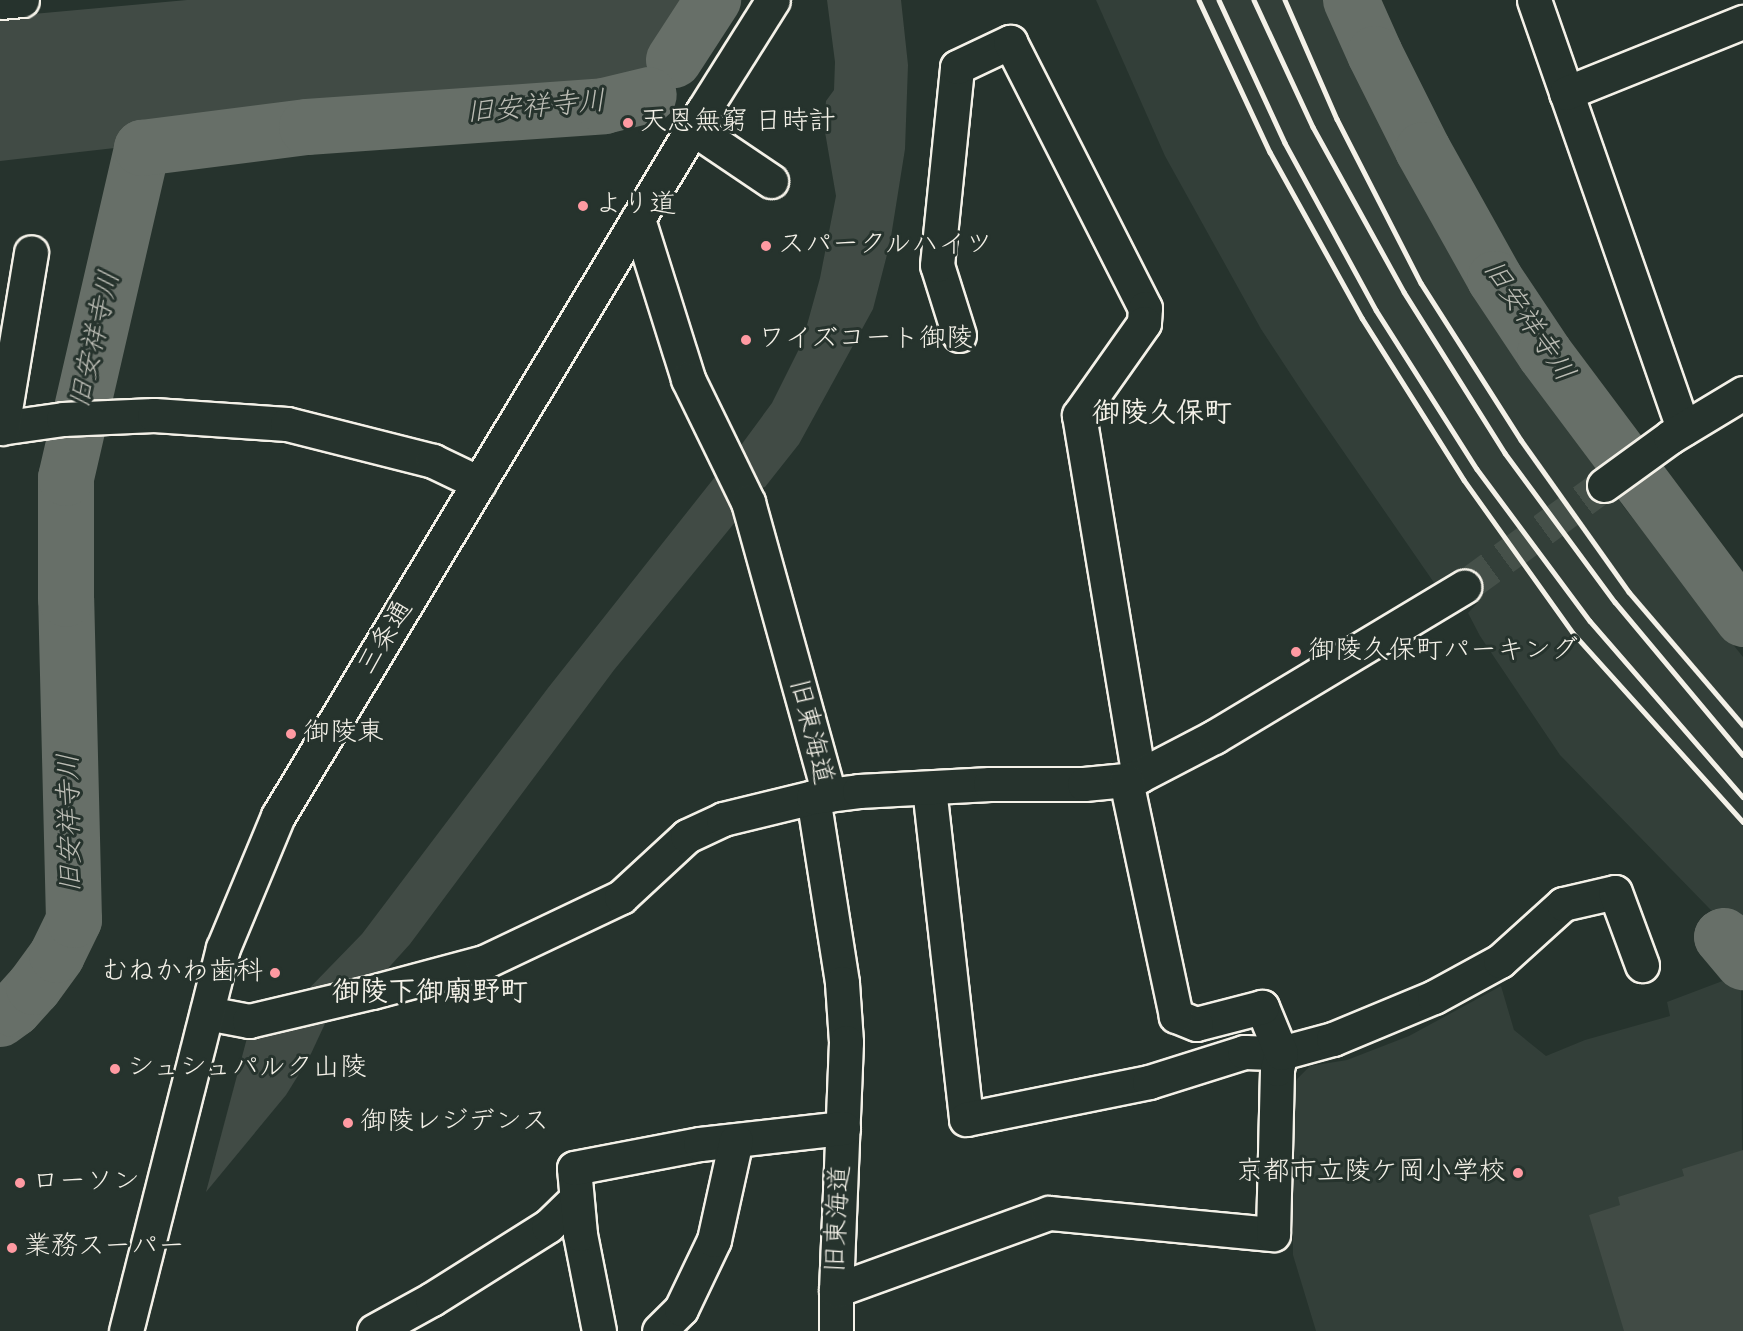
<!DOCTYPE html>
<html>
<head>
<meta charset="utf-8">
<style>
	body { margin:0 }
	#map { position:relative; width:1743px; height:1331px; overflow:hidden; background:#26332d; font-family:"Indie Flower","Klee One",sans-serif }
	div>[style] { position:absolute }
	.built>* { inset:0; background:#333f39 }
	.green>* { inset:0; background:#414b45 }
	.river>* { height:56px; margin:-28px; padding:0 28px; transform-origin:28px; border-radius:28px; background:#676f68 }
	.minor-tunnel>* { height:33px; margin-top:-16.5px; transform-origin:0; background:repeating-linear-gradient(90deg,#455049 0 33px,transparent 0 49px) }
	.roads { filter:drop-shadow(2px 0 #f4f1e8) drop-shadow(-2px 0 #f4f1e8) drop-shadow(0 2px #f4f1e8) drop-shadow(0 -2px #f4f1e8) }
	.minor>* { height:33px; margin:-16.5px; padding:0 16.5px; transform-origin:16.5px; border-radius:16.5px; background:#26332d }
	.major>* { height:33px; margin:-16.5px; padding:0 16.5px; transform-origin:16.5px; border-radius:16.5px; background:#26332d }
	.rail>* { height:4.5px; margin:-2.25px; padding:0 2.25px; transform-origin:2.25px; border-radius:2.25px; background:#f4f1e8 }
	.dots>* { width:16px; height:16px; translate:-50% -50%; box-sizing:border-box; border:3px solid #26332d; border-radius:50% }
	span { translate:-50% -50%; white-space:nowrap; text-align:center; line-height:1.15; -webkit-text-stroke:6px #26332d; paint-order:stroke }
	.poi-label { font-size:27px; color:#f4f1e8 }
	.left { translate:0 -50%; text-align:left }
	.right { translate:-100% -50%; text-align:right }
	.street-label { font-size:27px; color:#f4f1e8 }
	.water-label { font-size:28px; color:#bcbdb5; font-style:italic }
	.neighbourhood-label { font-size:28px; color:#f4f1e8; font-weight:700 }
</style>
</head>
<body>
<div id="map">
	<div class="built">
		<i style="clip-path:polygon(1096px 0,1340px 0,1394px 115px,1464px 242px,1571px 416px,1608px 468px,1602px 474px,1623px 506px,1743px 657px,1743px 943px,1560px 755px,1480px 636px,1468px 613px,1480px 600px,1462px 573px,1437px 587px,1305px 396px,1261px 329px,1165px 156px)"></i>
		<i style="clip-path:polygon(1741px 974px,1743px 1331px,1316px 1331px,1293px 1255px,1292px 1090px,1297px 1079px,1310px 1066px,1347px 1060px,1409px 1036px,1501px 986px,1514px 1030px,1546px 1056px,1585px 1040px,1670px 1016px,1667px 1002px)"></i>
	</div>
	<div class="green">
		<i style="clip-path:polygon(187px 0,701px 0,644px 88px,0 161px,0 17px)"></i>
		<i style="clip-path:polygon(827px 0,901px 0,908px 65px,905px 149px,890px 243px,873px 309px,799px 444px,765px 487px,757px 489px,736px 452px,772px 403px,802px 343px,820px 278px,836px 196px,824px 126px,826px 101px,834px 90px,835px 62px)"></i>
		<i style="clip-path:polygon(722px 468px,745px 510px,614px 670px,410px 944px,373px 985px,293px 1005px,362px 934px,548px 688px)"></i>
		<i style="clip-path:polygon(329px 1015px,309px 1058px,286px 1095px,206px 1192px,247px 1038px)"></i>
		<i style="clip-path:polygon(1743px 1150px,1743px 1331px,1624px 1331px,1589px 1215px,1620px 1205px,1618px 1197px,1684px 1176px,1682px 1169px)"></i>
	</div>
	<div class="river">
		<i style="left:1351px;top:0;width:59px;rotate:66deg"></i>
		<i style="left:1375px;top:54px;width:107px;rotate:63.4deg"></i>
		<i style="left:1423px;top:150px;width:148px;rotate:60.8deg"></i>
		<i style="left:1495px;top:279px;width:90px;rotate:56.3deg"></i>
		<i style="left:1545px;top:354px;width:331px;rotate:53.2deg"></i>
		<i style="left:674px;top:60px;width:72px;rotate:-57deg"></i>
		<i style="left:1724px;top:936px;width:2px;rotate:153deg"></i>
		<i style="left:1722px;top:937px;width:33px;rotate:50deg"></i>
		<i style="left:0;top:1019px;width:17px;rotate:-36deg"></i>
		<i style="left:14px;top:1009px;width:30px;rotate:-48deg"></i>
		<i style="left:34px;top:987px;width:39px;rotate:-54deg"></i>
		<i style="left:57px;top:955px;width:39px;rotate:-64deg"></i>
		<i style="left:74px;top:920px;width:321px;rotate:-91.4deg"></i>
		<i style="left:66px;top:599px;width:121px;rotate:-90deg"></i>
		<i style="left:66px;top:478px;width:339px;rotate:-77deg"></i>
		<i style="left:142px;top:148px;width:166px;rotate:-7.3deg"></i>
		<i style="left:307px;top:127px;width:298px;rotate:-4deg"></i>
		<i style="left:604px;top:106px;width:46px;rotate:-13.7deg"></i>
	</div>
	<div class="minor-tunnel">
		<i style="left:1464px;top:587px;width:173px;rotate:-36.1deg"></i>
	</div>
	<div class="roads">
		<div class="minor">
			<i style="left:1534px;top:0;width:454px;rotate:70.8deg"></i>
			<i style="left:0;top:2px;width:22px;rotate:-5deg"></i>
			<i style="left:1566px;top:93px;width:191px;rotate:-21.9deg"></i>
			<i style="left:694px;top:129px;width:93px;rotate:34deg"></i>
			<i style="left:638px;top:219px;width:168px;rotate:72.6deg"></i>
			<i style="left:688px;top:379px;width:137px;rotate:64deg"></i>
			<i style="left:748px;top:502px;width:304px;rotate:74.5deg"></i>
			<i style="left:959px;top:335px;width:73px;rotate:-107.4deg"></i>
			<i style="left:937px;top:265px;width:199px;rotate:-84.2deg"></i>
			<i style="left:957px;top:67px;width:59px;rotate:-25.3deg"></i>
			<i style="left:1010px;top:42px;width:298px;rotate:63.1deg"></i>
			<i style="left:1145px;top:308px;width:15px;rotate:94deg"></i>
			<i style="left:1144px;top:323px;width:113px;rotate:125.2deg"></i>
			<i style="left:1079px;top:415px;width:366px;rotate:80.6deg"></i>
			<i style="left:0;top:428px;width:64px;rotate:-8.1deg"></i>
			<i style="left:63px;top:419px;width:91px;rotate:-2.5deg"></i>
			<i style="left:154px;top:415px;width:133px;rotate:3.9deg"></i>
			<i style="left:287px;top:424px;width:151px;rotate:14.2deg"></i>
			<i style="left:433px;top:461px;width:51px;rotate:25.6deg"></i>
			<i style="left:2px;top:428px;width:178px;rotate:-80.6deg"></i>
			<i style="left:1604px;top:485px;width:82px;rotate:-36deg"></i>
			<i style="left:1670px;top:437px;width:85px;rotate:-31.1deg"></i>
			<i style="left:929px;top:788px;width:333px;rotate:83.6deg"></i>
			<i style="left:966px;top:1119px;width:187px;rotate:-11.4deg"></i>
			<i style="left:1149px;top:1082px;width:100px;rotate:-17.5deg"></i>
			<i style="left:1244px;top:1052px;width:37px;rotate:2deg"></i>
			<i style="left:1281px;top:1053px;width:54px;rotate:-15.1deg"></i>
			<i style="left:1333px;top:1039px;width:109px;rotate:-22.6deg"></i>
			<i style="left:1434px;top:997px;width:75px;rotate:-28.6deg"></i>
			<i style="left:1500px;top:961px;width:85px;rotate:-42.1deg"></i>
			<i style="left:1563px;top:904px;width:53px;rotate:-13deg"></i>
			<i style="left:1615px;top:892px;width:78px;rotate:69.7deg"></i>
			<i style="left:813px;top:797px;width:188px;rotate:81.1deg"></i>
			<i style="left:842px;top:983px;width:59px;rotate:86.1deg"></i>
			<i style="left:846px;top:1042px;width:248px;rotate:92.3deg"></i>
			<i style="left:836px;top:1290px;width:41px;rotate:90deg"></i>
			<i style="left:207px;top:1013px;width:43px;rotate:10.8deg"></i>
			<i style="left:249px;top:1021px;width:126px;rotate:-13.3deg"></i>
			<i style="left:372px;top:992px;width:116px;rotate:-15deg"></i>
			<i style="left:484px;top:962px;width:152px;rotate:-25.4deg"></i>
			<i style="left:621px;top:897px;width:90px;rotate:-42.7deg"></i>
			<i style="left:687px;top:836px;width:40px;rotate:-25deg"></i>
			<i style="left:723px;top:819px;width:93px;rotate:-13.7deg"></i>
			<i style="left:813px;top:797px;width:46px;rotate:-7.4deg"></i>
			<i style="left:859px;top:791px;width:131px;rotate:-3.1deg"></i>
			<i style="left:990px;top:784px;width:94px"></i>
			<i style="left:1084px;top:784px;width:42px;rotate:-5.4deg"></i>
			<i style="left:1126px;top:780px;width:14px;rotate:-17deg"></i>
			<i style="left:1139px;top:776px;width:85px;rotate:-27.5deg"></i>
			<i style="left:1214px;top:737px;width:292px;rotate:-31deg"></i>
			<i style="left:836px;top:1290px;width:226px;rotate:-19.9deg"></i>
			<i style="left:1049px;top:1213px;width:225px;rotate:5.4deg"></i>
			<i style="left:1273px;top:1234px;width:165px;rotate:-88.6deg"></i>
			<i style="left:1277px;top:1069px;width:16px;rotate:-76deg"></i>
			<i style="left:1281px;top:1053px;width:50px;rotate:-112.4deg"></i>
			<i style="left:1262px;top:1007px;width:68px;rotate:165.6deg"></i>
			<i style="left:1196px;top:1024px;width:22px;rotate:-158deg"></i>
			<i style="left:1176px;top:1016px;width:241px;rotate:-102deg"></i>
			<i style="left:374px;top:1331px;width:66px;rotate:-28.9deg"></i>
			<i style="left:432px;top:1299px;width:137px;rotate:-32.2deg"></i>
			<i style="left:548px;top:1226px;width:39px;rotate:-44deg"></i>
			<i style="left:599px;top:1331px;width:99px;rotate:-101.1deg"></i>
			<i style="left:580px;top:1234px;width:66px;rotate:-95.2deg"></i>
			<i style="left:574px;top:1168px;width:128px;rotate:-10.8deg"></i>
			<i style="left:700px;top:1144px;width:144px;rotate:-6.4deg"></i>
			<i style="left:659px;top:1331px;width:31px;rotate:-45deg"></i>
			<i style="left:681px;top:1309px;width:76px;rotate:-64.4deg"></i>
			<i style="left:714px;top:1240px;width:102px;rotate:-77.6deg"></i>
		</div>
		<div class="major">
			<i style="left:126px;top:1331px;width:395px;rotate:-75.8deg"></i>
			<i style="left:223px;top:948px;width:143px;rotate:-67.4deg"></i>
			<i style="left:278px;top:816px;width:823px;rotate:-58.92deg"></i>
			<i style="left:703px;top:111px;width:131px;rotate:-57.8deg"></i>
		</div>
	</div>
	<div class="rail">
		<i style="left:1199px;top:0;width:168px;rotate:65deg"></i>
		<i style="left:1270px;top:152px;width:190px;rotate:61deg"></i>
		<i style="left:1362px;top:318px;width:191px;rotate:57.8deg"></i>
		<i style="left:1464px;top:480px;width:188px;rotate:54.5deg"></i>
		<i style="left:1573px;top:633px;width:254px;rotate:48deg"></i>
		<i style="left:1219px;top:0;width:157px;rotate:65.2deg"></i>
		<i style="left:1285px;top:143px;width:190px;rotate:61.4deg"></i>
		<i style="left:1376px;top:310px;width:188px;rotate:57.6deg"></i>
		<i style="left:1477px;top:469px;width:189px;rotate:53.4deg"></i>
		<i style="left:1590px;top:621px;width:233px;rotate:49deg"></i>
		<i style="left:1254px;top:0;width:140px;rotate:65.1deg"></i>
		<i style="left:1313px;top:127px;width:188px;rotate:61.1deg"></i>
		<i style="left:1404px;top:292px;width:190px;rotate:57.9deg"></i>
		<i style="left:1505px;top:453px;width:185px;rotate:53.6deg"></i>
		<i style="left:1615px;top:602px;width:199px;rotate:50.1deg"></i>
		<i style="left:1285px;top:0;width:130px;rotate:66.4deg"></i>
		<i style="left:1337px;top:119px;width:184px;rotate:62.9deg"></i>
		<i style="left:1421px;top:283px;width:186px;rotate:57.5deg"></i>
		<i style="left:1521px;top:440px;width:186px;rotate:54.6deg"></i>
		<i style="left:1629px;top:592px;width:175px;rotate:49.4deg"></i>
	</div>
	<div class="dots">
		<i style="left:628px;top:123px;background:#ff9aa2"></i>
		<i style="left:583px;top:206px;background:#ff9aa2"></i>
		<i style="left:766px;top:246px;background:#ff9aa2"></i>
		<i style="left:746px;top:340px;background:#ff9aa2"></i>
		<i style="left:1296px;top:652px;background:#ff9aa2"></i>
		<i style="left:291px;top:734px;background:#ff9aa2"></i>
		<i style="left:275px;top:973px;background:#ff9aa2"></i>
		<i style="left:115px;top:1069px;background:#ff9aa2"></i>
		<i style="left:348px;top:1123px;background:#ff9aa2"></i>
		<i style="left:1518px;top:1173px;background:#ff9aa2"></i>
		<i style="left:20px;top:1183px;background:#ff9aa2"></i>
		<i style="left:12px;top:1248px;background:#ff9aa2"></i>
	</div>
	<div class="poi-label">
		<span class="left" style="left:640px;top:123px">天恩無窮 日時計</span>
		<span class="left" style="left:595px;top:206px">より道</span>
		<span class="left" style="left:778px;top:246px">スパークルハイツ</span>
		<span class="left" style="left:758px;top:340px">ワイズコート御陵</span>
		<span class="left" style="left:1308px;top:652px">御陵久保町パーキング</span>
		<span class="left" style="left:303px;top:734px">御陵東</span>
		<span class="right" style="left:263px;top:973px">むねかわ歯科</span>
		<span class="left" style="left:127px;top:1069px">シュシュパルク山陵</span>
		<span class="left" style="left:360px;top:1123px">御陵レジデンス</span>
		<span class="right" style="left:1506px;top:1173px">京都市立陵ケ岡小学校</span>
		<span class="left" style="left:32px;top:1183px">ローソン</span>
		<span class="left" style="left:24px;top:1248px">業務スーパー</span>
	</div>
	<div class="street-label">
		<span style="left:386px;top:638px;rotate:-59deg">三条通</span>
		<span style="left:810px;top:732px;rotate:76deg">旧東海道</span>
		<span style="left:839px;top:1219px;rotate:-87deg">旧東海道</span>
	</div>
	<div class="water-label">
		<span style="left:536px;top:109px;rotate:-5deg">旧安祥寺川</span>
		<span style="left:1527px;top:322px;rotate:56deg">旧安祥寺川</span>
		<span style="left:97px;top:340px;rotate:-77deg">旧安祥寺川</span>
		<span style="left:72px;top:823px;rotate:-91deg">旧安祥寺川</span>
	</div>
	<div class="neighbourhood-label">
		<span style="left:1162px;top:415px">御陵久保町</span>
		<span style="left:430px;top:994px">御陵下御廟野町</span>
	</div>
</div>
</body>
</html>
